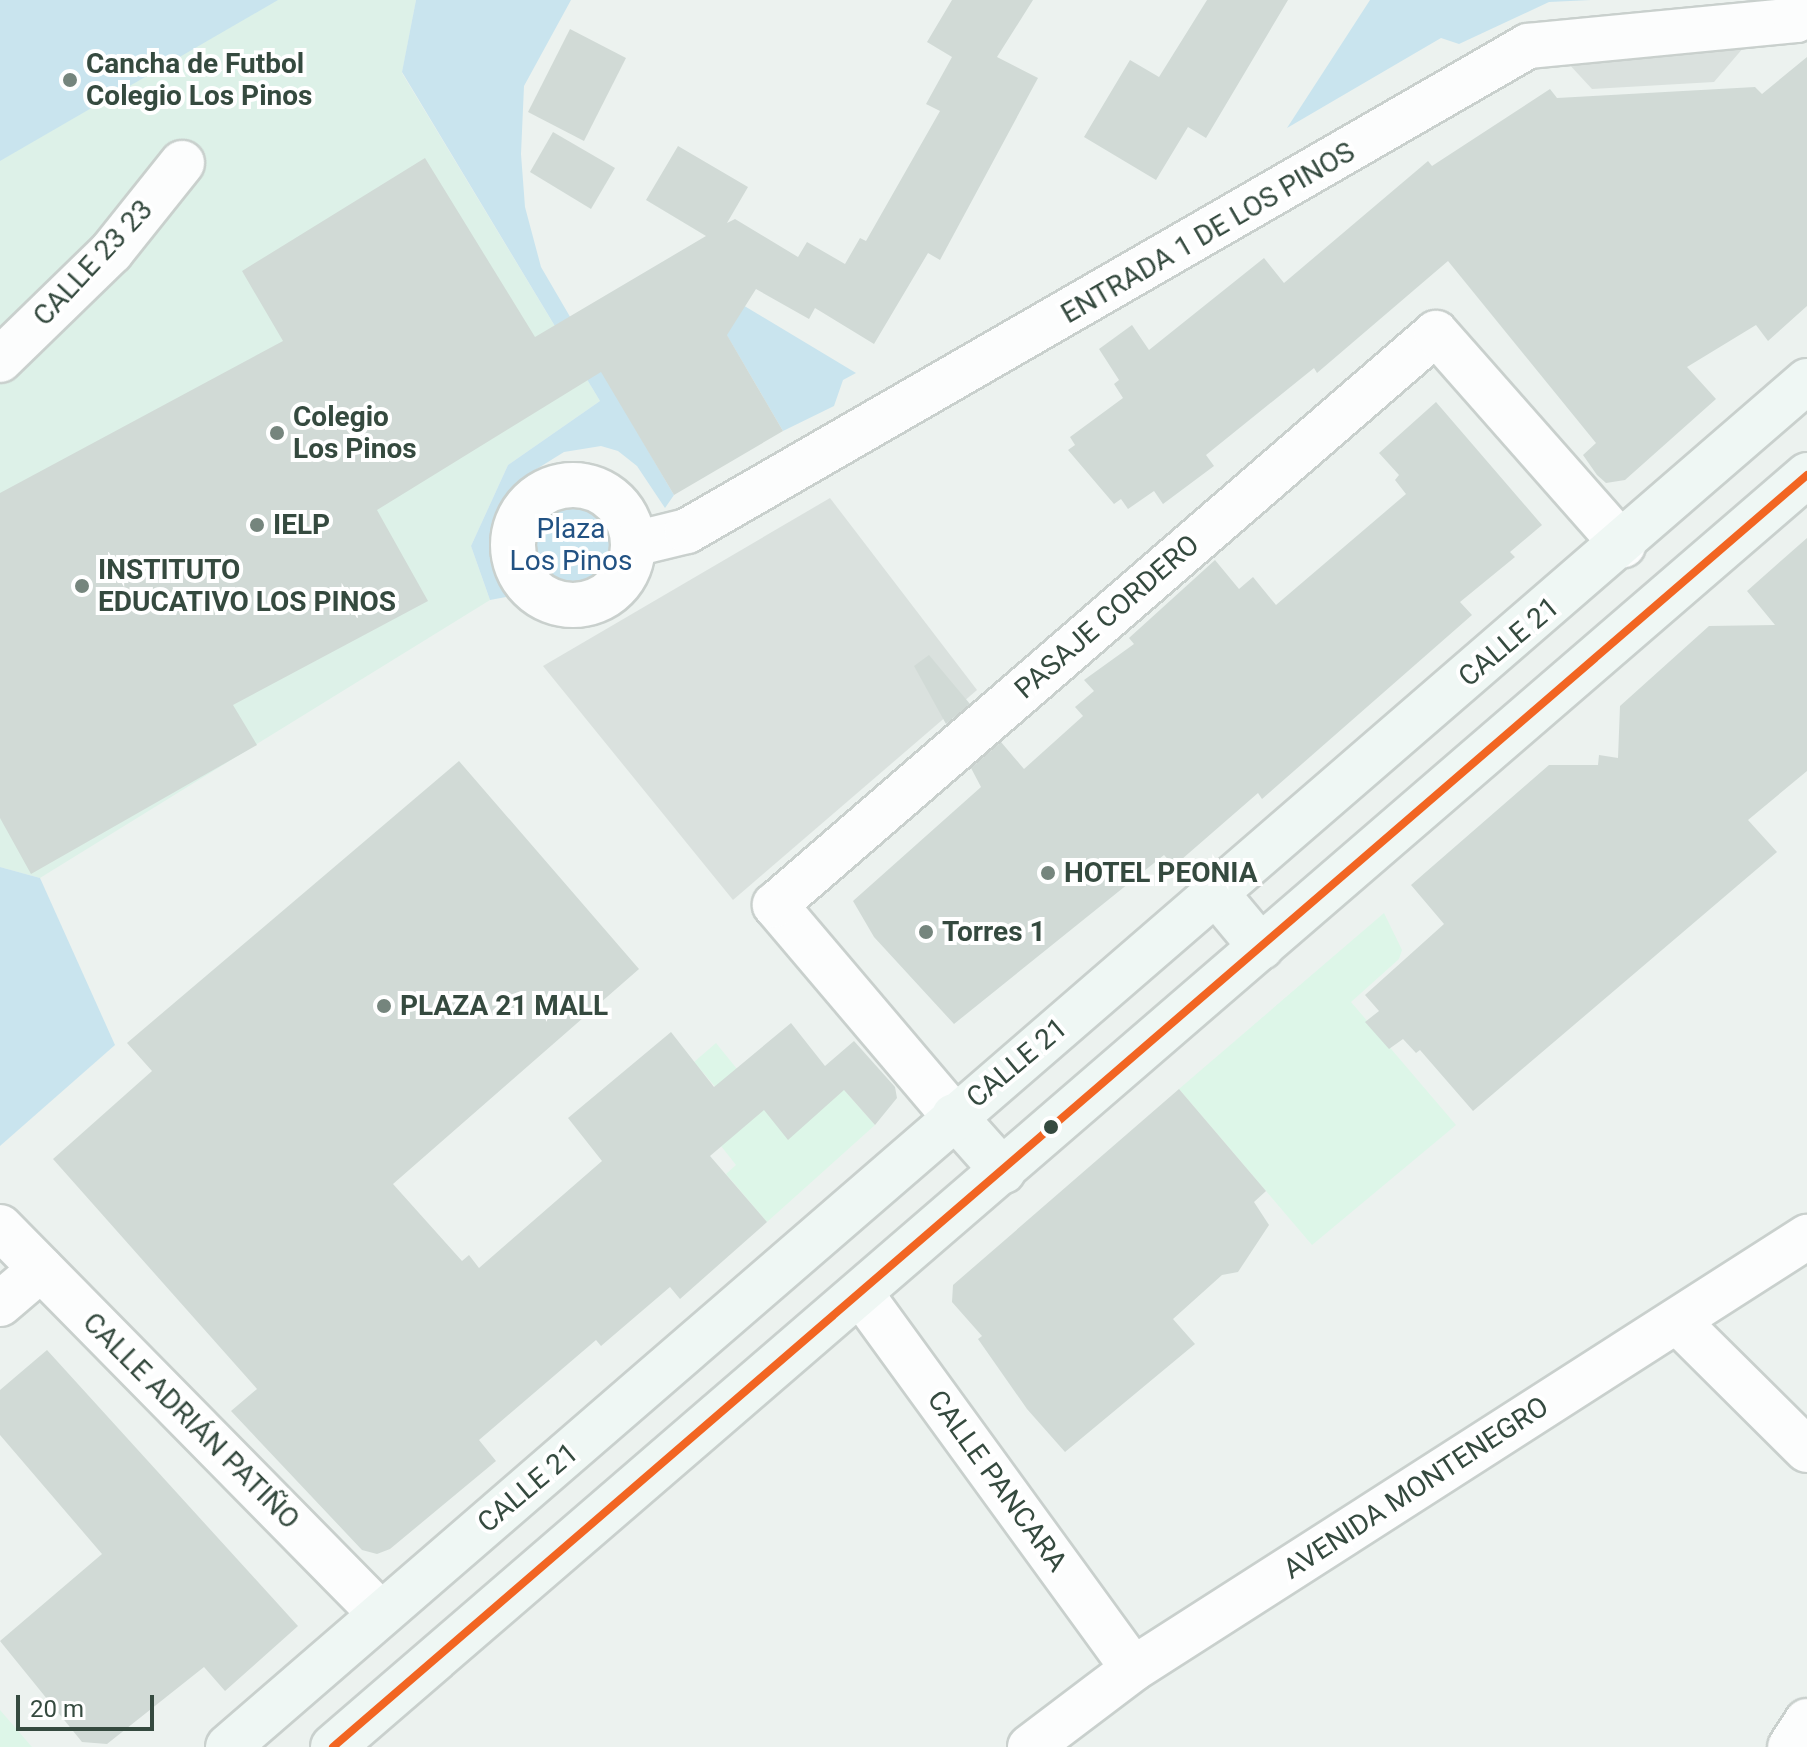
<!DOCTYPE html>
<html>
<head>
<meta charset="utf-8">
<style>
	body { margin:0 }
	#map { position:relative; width:1807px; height:1747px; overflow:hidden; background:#ecf2ef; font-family:Roboto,sans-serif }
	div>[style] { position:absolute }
	.commercial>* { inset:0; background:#ddf6e8 }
	.education>* { inset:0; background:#ddf1e8 }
	.green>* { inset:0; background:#c9e4ee }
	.round { border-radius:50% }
	.parking>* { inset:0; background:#dae1de }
	.building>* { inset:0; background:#d1dad6 }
	.roads { filter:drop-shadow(2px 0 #c9d0cd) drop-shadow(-2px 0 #c9d0cd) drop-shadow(0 2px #c9d0cd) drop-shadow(0 -2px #c9d0cd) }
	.street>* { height:44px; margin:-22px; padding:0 22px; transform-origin:22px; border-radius:22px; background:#fcfdfd }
	.street>.ring { margin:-22px; padding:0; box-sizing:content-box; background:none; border:44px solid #fcfdfd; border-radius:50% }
	.secondary>* { height:44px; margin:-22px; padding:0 22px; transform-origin:22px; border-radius:22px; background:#eff7f4 }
	.bus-1>* { height:8px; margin:-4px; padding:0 4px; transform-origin:4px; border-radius:4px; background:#f26522 }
	.dots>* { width:22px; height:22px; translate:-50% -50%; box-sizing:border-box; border:4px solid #fff; border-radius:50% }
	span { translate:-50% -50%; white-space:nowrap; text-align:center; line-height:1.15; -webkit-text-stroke:8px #fff; paint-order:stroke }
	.poi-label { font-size:28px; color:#354a3f; font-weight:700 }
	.left { translate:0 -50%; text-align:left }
	.street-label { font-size:28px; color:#354a3f }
	.park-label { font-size:28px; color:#225283 }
	.scale { position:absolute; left:16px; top:1695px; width:138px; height:36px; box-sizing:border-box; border:4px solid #354a3f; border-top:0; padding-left:10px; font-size:24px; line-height:28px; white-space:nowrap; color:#354a3f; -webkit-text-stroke:6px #fff; paint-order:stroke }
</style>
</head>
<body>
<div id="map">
	<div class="commercial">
		<i style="clip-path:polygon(1384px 913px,1402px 950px,1399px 959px,1351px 1002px,1456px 1125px,1312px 1245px,1179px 1089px)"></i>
		<i style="clip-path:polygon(716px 1043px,737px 1069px,844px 1090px,875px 1125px,767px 1222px,726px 1174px,736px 1165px,721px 1146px,747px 1124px,694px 1062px)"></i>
		<i style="clip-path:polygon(0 1710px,32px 1747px,0 1747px)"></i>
	</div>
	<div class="education">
		<i style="clip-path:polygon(0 0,416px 0,402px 73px,600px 401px,508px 465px,471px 546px,490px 600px,40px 878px,0 867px)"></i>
	</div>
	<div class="green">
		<i style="clip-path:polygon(0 0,278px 0,0 161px)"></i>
		<i style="clip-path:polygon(416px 0,571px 0,524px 86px,521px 154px,525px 207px,541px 267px,674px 495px,665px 508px,637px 466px,618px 451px,601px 446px,564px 452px,527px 475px,507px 508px,501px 554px,517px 595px,490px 600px,471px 546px,508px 465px,600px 401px,402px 72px)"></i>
		<i style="clip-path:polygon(1370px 0,1591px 0,1549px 2px,1459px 44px,1441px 38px,1287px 128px)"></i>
		<i style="clip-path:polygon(691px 274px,856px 373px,843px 380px,834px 406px,783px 431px)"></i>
		<i class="round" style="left:532px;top:505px;width:80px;height:80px"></i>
		<i style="clip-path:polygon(0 867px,40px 878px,115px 1045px,0 1146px)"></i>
	</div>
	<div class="parking">
		<i style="clip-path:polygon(1744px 47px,1714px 82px,1592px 89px,1567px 62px)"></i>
		<i style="clip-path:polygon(830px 498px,977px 690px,733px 900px,543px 666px)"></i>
	</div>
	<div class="building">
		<i style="clip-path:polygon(952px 0,1033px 0,997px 57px,1038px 78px,940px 260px,928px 253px,874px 344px,815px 308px,809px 319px,756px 289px,727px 335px,783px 431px,674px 495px,601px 372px,377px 510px,428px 601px,233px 705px,257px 745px,31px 874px,0 818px,0 493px,283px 341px,242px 271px,425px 158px,535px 337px,706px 236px,646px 200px,678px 146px,748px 187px,727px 223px,735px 219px,798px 257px,807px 242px,845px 264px,860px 238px,866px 241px,940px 111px,926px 104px,952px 57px,927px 42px)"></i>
		<i style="clip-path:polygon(1207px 0,1288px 0,1206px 138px,1188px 127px,1156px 180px,1084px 137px,1130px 60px,1159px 77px)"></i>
		<i style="clip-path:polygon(570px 29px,626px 58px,584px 141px,528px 112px)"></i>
		<i style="clip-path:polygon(1807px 57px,1807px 306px,1768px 341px,1756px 325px,1687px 367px,1716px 399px,1625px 480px,1606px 483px,1597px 475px,1583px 455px,1596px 443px,1448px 261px,1317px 373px,1314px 368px,1206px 455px,1214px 466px,1163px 504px,1154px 491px,1128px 509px,1121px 499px,1114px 504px,1068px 450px,1075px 445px,1070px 437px,1123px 398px,1114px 384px,1119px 380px,1099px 349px,1132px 325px,1149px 350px,1264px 258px,1284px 283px,1428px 161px,1432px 166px,1550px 89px,1557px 98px,1755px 87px,1762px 94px)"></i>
		<i style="clip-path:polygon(553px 132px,615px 168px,591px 209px,530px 172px)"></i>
		<i style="clip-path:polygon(1436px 402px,1542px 525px,1510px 552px,1515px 557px,1460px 602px,1472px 615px,1262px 799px,1258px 793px,1174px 866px,1164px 855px,954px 1024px,874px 937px,853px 901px,981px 787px,971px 768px,1001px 742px,1024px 769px,1083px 716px,1075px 707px,1094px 691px,1084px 680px,1134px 644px,1129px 638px,1215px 560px,1239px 589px,1253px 577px,1276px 605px,1406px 494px,1395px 480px,1399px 475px,1379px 453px)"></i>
		<i style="clip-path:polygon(1807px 538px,1807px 771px,1748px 820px,1777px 852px,1473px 1111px,1420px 1050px,1416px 1053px,1403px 1039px,1389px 1049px,1365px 1022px,1379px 1011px,1365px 995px,1444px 924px,1411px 885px,1549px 765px,1598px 765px,1599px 755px,1618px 758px,1620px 706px,1709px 626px,1775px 625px,1747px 591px)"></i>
		<i style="clip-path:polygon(929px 655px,970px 704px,946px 724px,914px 666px)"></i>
		<i style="clip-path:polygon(459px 761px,639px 969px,393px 1184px,462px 1261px,469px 1255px,479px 1268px,602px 1161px,568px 1118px,671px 1032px,714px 1087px,791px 1023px,825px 1066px,854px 1041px,895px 1087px,897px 1098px,875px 1125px,844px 1090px,788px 1140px,764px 1110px,710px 1156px,767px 1222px,680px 1299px,670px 1287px,601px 1346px,596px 1340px,479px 1440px,496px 1461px,390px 1549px,377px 1554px,362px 1550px,231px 1411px,257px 1389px,53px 1159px,152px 1071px,127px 1043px)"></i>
		<i style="clip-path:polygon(1179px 1089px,1266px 1191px,1254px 1202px,1269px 1225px,1238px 1272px,1222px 1275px,1173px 1319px,1195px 1344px,1065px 1452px,1027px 1409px,978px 1339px,982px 1336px,952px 1302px,953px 1285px)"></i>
		<i style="clip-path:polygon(47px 1350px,298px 1626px,225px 1691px,204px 1667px,107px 1744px,82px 1742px,0 1641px,102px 1554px,0 1435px,0 1390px)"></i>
	</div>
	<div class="roads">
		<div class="street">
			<i style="left:0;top:360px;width:155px;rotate:-44.2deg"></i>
			<i style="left:111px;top:252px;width:114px;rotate:-51.4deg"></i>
			<i class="ring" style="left:513px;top:485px;width:76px;height:76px"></i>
			<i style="left:634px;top:544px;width:55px;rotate:-13.8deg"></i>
			<i style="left:687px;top:531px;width:971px;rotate:-29.97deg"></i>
			<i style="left:1528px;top:46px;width:269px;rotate:-5.5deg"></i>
			<i style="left:1796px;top:20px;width:15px;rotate:-42deg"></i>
			<i style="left:954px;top:1116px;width:277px;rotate:-130.3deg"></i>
			<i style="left:775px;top:905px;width:874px;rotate:-40.87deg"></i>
			<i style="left:1436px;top:333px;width:283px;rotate:48.6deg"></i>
			<i style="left:0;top:1227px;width:543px;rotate:45.45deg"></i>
			<i style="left:861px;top:1294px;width:463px;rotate:54deg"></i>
			<i style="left:0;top:1304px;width:54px;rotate:-40.5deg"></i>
			<i style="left:1677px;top:1321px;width:183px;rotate:44.8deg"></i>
			<i style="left:1030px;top:1747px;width:129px;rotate:-37.1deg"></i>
			<i style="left:1133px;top:1669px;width:801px;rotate:-32.66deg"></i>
			<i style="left:1790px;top:1747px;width:31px;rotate:-57deg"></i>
		</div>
		<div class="secondary">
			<i style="left:1215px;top:892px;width:72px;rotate:50.1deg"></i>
			<i style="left:954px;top:1116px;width:74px;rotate:48.3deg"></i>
			<i style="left:228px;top:1747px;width:2088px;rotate:-40.86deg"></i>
			<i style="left:333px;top:1747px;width:1947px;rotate:-40.79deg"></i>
		</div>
	</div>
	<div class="bus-1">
		<i style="left:333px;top:1747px;width:1947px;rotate:-40.79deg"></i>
	</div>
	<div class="dots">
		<i style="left:70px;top:80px;background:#75857d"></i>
		<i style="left:277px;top:433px;background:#75857d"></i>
		<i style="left:257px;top:525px;background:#75857d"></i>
		<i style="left:82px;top:586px;background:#75857d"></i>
		<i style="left:1048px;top:873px;background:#75857d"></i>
		<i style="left:926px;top:932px;background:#75857d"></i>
		<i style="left:384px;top:1006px;background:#75857d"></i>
		<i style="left:1051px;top:1127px;background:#354a3f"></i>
	</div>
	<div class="poi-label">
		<span class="left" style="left:86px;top:80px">Cancha de Futbol<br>Colegio Los Pinos</span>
		<span class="left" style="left:293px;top:433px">Colegio<br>Los Pinos</span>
		<span class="left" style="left:273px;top:525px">IELP</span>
		<span class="left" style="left:98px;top:586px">INSTITUTO<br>EDUCATIVO LOS PINOS</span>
		<span class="left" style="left:1064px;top:873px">HOTEL PEONIA</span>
		<span class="left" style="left:942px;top:932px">Torres 1</span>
		<span class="left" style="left:400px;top:1006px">PLAZA 21 MALL</span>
	</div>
	<div class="street-label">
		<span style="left:1208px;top:233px;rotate:-30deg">ENTRADA 1 DE LOS PINOS</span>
		<span style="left:93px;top:263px;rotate:-47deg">CALLE 23 23</span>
		<span style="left:1107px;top:617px;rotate:-41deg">PASAJE CORDERO</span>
		<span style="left:1509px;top:642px;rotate:-40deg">CALLE 21</span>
		<span style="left:1017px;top:1063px;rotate:-40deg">CALLE 21</span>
		<span style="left:191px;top:1421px;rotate:45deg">CALLE ADRIÁN PATIÑO</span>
		<span style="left:997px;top:1481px;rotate:54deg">CALLE PANCARA</span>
		<span style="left:528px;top:1488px;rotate:-40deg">CALLE 21</span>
		<span style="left:1416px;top:1488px;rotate:-33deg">AVENIDA MONTENEGRO</span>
	</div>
	<div class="park-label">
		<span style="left:571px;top:545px">Plaza<br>Los Pinos</span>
	</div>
	<div class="scale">20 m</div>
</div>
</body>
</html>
